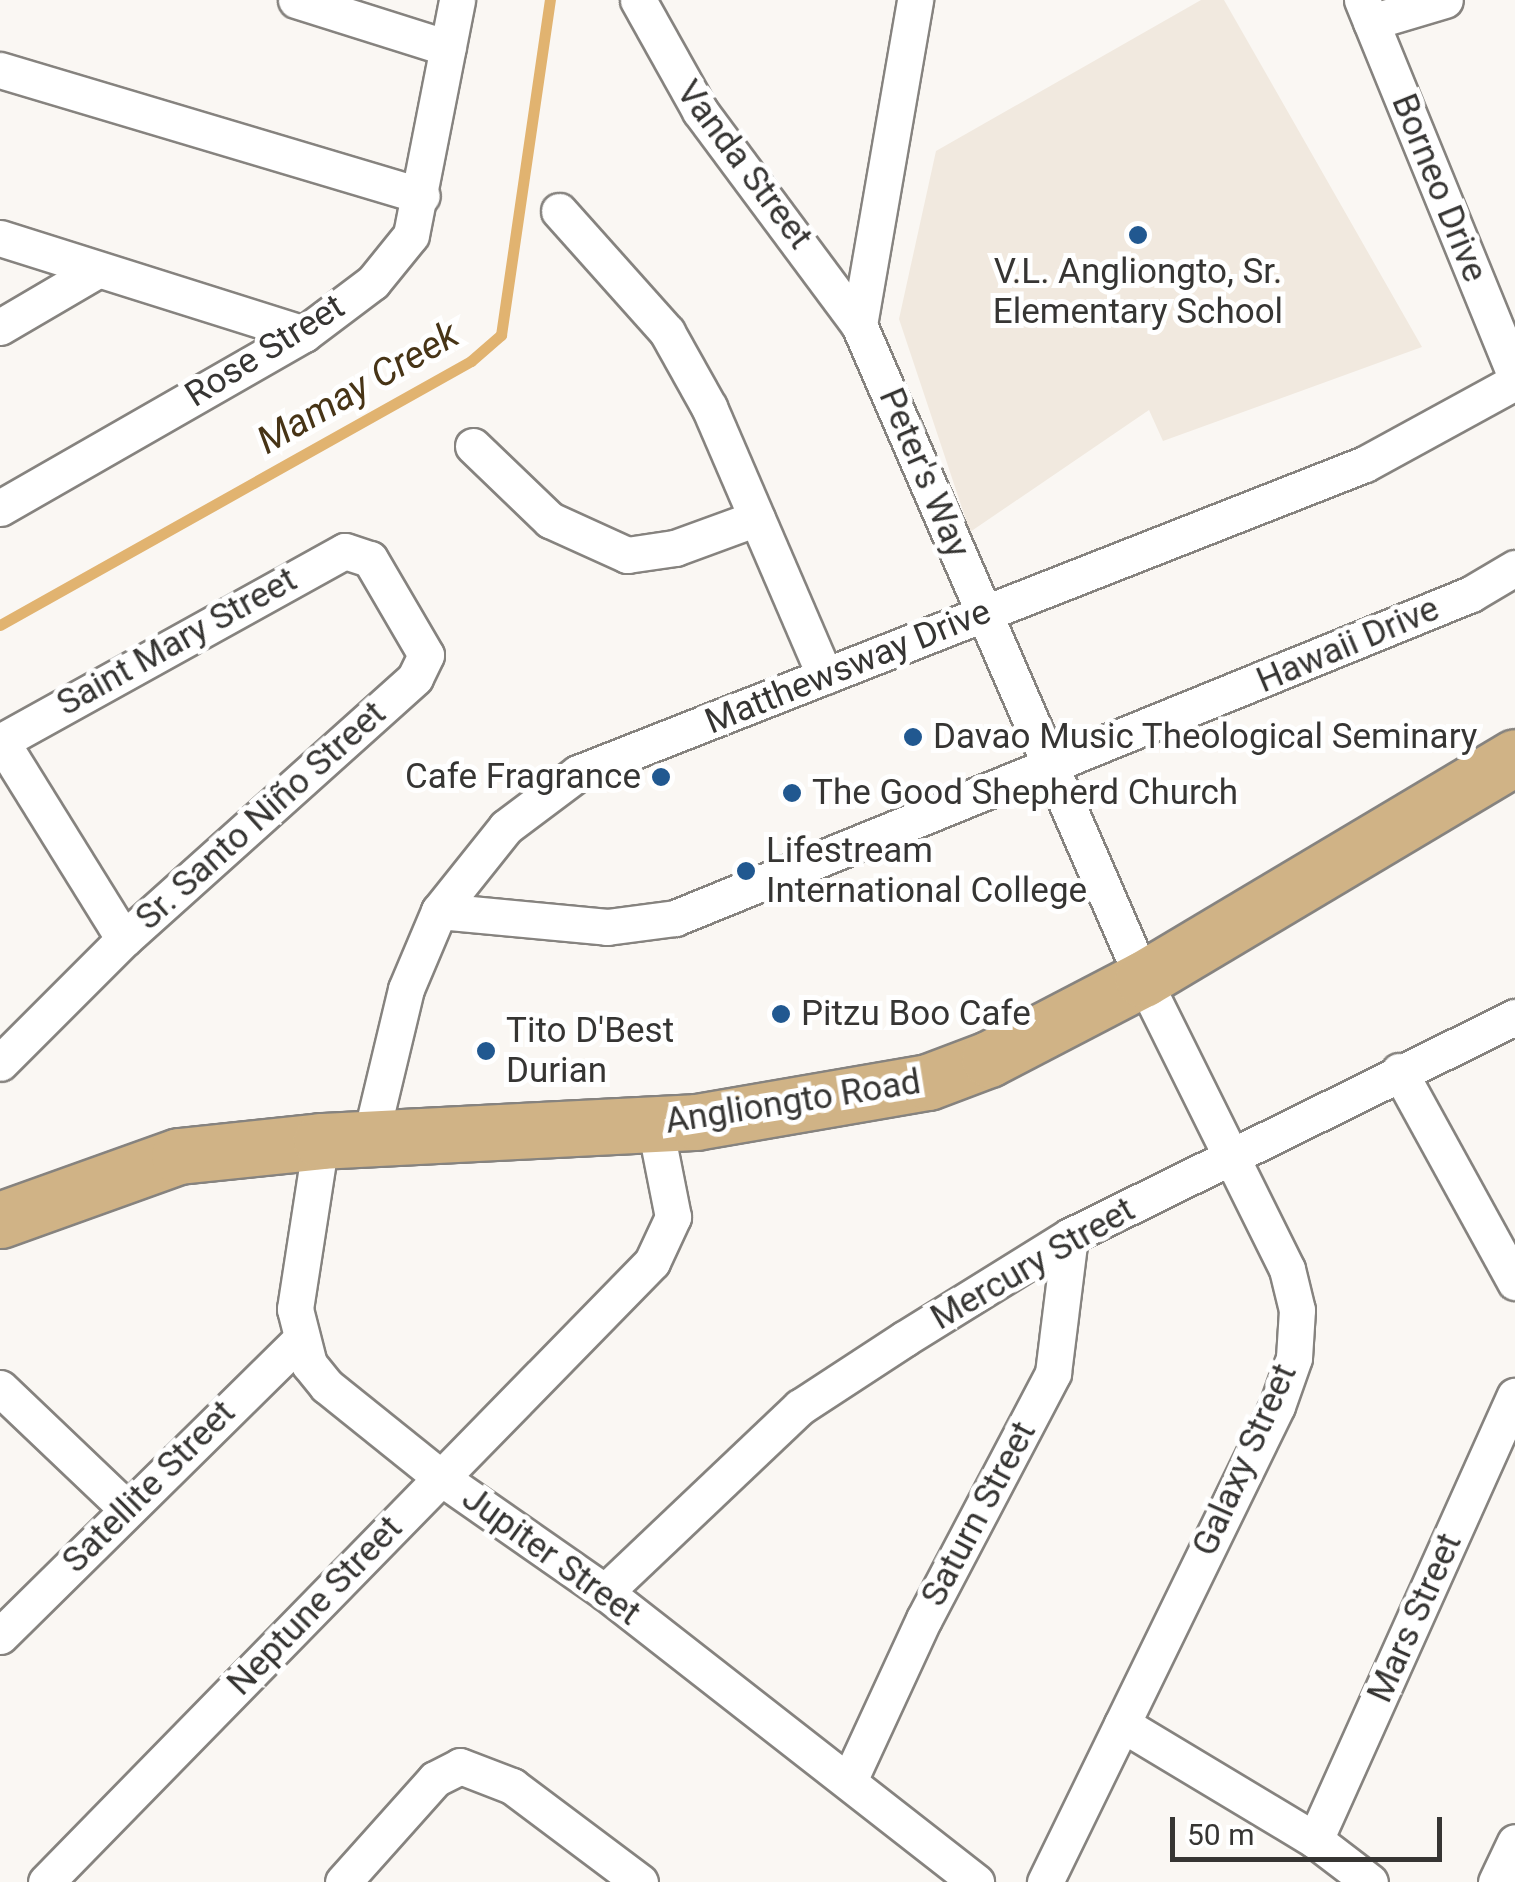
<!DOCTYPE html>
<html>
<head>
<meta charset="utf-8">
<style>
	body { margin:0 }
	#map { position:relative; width:1515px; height:1882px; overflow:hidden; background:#faf7f3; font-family:Roboto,sans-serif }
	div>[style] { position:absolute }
	.built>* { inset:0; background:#f1e9df }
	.stream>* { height:11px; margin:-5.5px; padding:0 5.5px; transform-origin:5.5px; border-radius:5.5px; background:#e1b370 }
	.roads { filter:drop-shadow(2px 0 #86837f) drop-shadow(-2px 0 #86837f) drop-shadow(0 2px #86837f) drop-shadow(0 -2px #86837f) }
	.minor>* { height:35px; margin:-17.5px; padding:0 17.5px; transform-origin:17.5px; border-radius:17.5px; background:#fff }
	.primary>* { height:55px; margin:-27.5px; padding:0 27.5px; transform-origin:27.5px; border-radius:27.5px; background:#d0b386 }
	.dots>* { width:28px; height:28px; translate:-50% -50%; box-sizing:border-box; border:5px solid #fff; border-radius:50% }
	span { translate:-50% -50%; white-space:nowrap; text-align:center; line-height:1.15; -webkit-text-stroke:10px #fff; paint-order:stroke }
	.street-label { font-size:35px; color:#363533 }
	.poi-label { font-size:35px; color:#363533 }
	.left { translate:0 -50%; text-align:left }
	.right { translate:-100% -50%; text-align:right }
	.water-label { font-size:38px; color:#473416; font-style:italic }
	.scale { position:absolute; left:1170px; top:1817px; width:272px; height:45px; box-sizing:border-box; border:5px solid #363533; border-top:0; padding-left:12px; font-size:30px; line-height:35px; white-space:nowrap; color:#363533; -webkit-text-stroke:8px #fff; paint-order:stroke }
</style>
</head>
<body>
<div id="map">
	<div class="built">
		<i style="clip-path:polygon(1201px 0,1224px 0,1422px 347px,1163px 441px,1149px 410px,970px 532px,899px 319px,936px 151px)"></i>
	</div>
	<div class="stream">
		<i style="left:0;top:625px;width:540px;rotate:-29.27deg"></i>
		<i style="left:471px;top:361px;width:40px;rotate:-41deg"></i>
		<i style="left:501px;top:335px;width:339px;rotate:-81.7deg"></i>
	</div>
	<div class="roads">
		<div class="minor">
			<i style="left:296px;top:0;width:159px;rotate:17.5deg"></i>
			<i style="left:638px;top:0;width:127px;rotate:60.8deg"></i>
			<i style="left:700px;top:111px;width:267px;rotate:53.4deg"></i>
			<i style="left:859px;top:325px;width:713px;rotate:66.53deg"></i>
			<i style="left:1143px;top:979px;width:324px;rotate:63.6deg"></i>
			<i style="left:1287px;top:1269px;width:42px;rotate:76.3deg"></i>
			<i style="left:1297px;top:1310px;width:48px;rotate:93.6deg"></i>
			<i style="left:1294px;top:1358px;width:51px;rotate:109.5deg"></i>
			<i style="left:1277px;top:1406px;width:530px;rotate:115.98deg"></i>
			<i style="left:1362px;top:0;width:405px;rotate:67.8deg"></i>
			<i style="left:1371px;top:22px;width:77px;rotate:-16.6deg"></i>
			<i style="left:0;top:70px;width:440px;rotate:16.6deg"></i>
			<i style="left:559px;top:211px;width:162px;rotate:48.2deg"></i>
			<i style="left:667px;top:332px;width:86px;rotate:60.8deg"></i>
			<i style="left:709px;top:407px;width:293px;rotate:66.7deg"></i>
			<i style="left:0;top:238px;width:319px;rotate:17.5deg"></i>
			<i style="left:859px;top:325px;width:330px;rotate:-80.2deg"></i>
			<i style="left:0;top:327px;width:113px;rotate:-30.4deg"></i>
			<i style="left:473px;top:446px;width:107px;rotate:43.9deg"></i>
			<i style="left:550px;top:520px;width:85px;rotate:24.4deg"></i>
			<i style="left:627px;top:555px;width:49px;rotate:-8.3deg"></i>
			<i style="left:675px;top:548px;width:87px;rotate:-20.1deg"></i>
			<i style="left:0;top:508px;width:350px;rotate:-29.8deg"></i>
			<i style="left:304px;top:334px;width:86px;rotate:-37deg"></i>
			<i style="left:373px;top:282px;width:60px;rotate:-51deg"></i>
			<i style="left:411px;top:235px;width:239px;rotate:-78.9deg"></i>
			<i style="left:1px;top:741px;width:233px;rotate:58.2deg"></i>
			<i style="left:0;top:742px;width:394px;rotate:-29deg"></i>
			<i style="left:345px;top:551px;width:26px;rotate:18deg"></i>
			<i style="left:370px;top:559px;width:111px;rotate:59.7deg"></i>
			<i style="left:426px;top:655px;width:25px;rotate:116deg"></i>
			<i style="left:415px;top:678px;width:391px;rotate:138.1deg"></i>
			<i style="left:124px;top:939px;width:175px;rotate:135deg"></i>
			<i style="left:439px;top:911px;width:169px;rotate:5.4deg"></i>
			<i style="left:607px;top:927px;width:69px;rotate:-7.5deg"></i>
			<i style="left:675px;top:918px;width:859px;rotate:-22.15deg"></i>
			<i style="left:1471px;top:594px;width:51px;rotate:-30.6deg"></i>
			<i style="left:1399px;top:1071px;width:241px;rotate:61.2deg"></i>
			<i style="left:370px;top:1139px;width:154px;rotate:-76.5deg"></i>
			<i style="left:406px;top:989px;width:85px;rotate:-67.1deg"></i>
			<i style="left:439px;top:911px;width:107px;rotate:-51.4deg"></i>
			<i style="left:506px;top:827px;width:90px;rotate:-36.9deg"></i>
			<i style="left:578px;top:773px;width:845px;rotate:-21.44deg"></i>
			<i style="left:1365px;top:464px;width:171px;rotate:-28.7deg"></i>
			<i style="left:321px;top:1141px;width:170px;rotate:98.8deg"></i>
			<i style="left:295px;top:1309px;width:57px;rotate:75.7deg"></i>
			<i style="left:309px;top:1364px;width:28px;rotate:51deg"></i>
			<i style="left:327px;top:1386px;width:145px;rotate:38.8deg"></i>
			<i style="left:440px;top:1477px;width:201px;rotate:34.9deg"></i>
			<i style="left:605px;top:1592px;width:471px;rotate:38deg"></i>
			<i style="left:0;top:1388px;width:173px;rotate:43.6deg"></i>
			<i style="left:605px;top:1592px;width:269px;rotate:-43.5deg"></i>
			<i style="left:800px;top:1407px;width:124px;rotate:-33.2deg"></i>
			<i style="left:904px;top:1339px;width:195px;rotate:-31.8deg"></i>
			<i style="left:1070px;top:1236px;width:496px;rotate:-26.2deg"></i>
			<i style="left:0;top:1636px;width:421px;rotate:-44.6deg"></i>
			<i style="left:1122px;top:1724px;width:225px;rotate:31deg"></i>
			<i style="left:1315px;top:1840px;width:69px;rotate:37.4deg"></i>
			<i style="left:849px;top:1781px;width:179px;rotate:-65.2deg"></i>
			<i style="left:924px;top:1619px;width:278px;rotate:-62.3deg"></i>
			<i style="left:1053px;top:1373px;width:138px;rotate:-82.9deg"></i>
			<i style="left:1315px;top:1840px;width:487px;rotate:-65.8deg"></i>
			<i style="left:46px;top:1882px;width:867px;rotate:-45.65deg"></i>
			<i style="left:652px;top:1262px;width:50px;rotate:-65deg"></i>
			<i style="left:673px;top:1217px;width:93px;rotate:-101.2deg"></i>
			<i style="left:343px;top:1882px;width:138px;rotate:-48.2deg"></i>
			<i style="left:435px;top:1779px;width:28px;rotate:-27deg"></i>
			<i style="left:460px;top:1766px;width:56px;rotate:21deg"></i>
			<i style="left:512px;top:1786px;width:160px;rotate:36.9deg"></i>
			<i style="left:1496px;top:1882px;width:44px;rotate:-64.6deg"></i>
		</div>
		<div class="primary">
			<i style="left:0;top:1220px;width:190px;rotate:-19.7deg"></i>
			<i style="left:179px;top:1156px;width:143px;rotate:-6deg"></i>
			<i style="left:321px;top:1141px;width:375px;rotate:-2.9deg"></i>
			<i style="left:696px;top:1122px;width:235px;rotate:-9.8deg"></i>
			<i style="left:928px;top:1082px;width:65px;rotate:-20.7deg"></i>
			<i style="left:989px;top:1059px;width:174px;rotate:-27.5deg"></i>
			<i style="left:1143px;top:979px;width:433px;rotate:-30.8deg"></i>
		</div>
	</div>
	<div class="dots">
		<i style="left:1138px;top:235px;background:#215890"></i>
		<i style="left:913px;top:737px;background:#215890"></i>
		<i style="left:661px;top:777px;background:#215890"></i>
		<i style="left:792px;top:793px;background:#215890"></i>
		<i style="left:746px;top:871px;background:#215890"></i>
		<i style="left:781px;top:1014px;background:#215890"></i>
		<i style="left:486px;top:1051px;background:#215890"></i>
	</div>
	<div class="street-label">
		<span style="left:744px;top:165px;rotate:53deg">Vanda Street</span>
		<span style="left:1439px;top:188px;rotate:68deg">Borneo Drive</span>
		<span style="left:265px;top:351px;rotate:-32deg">Rose Street</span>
		<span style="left:924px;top:473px;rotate:67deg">Peter's Way</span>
		<span style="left:177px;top:642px;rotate:-29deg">Saint Mary Street</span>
		<span style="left:1348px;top:645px;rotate:-23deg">Hawaii Drive</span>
		<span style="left:848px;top:667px;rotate:-22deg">Matthewsway Drive</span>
		<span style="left:261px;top:816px;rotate:-42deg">Sr. Santo Niño Street</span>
		<span style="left:793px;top:1102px;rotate:-9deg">Angliongto Road</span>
		<span style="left:1033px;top:1264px;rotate:-30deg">Mercury Street</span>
		<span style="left:1245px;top:1460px;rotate:-66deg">Galaxy Street</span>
		<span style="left:149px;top:1487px;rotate:-45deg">Satellite Street</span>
		<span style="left:979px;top:1514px;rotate:-62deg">Saturn Street</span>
		<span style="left:551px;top:1556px;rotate:36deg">Jupiter Street</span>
		<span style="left:315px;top:1606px;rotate:-46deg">Neptune Street</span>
		<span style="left:1415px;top:1618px;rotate:-66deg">Mars Street</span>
	</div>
	<div class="poi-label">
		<span style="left:1138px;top:292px">V.L. Angliongto, Sr.<br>Elementary School</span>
		<span class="left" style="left:933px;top:737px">Davao Music Theological Seminary</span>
		<span class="right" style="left:641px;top:777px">Cafe Fragrance</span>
		<span class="left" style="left:812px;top:793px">The Good Shepherd Church</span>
		<span class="left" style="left:766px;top:871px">Lifestream<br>International College</span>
		<span class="left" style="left:801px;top:1014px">Pitzu Boo Cafe</span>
		<span class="left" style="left:506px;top:1051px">Tito D'Best<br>Durian</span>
	</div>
	<div class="water-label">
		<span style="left:358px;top:388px;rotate:-30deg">Mamay Creek</span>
	</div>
	<div class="scale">50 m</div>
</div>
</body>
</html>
